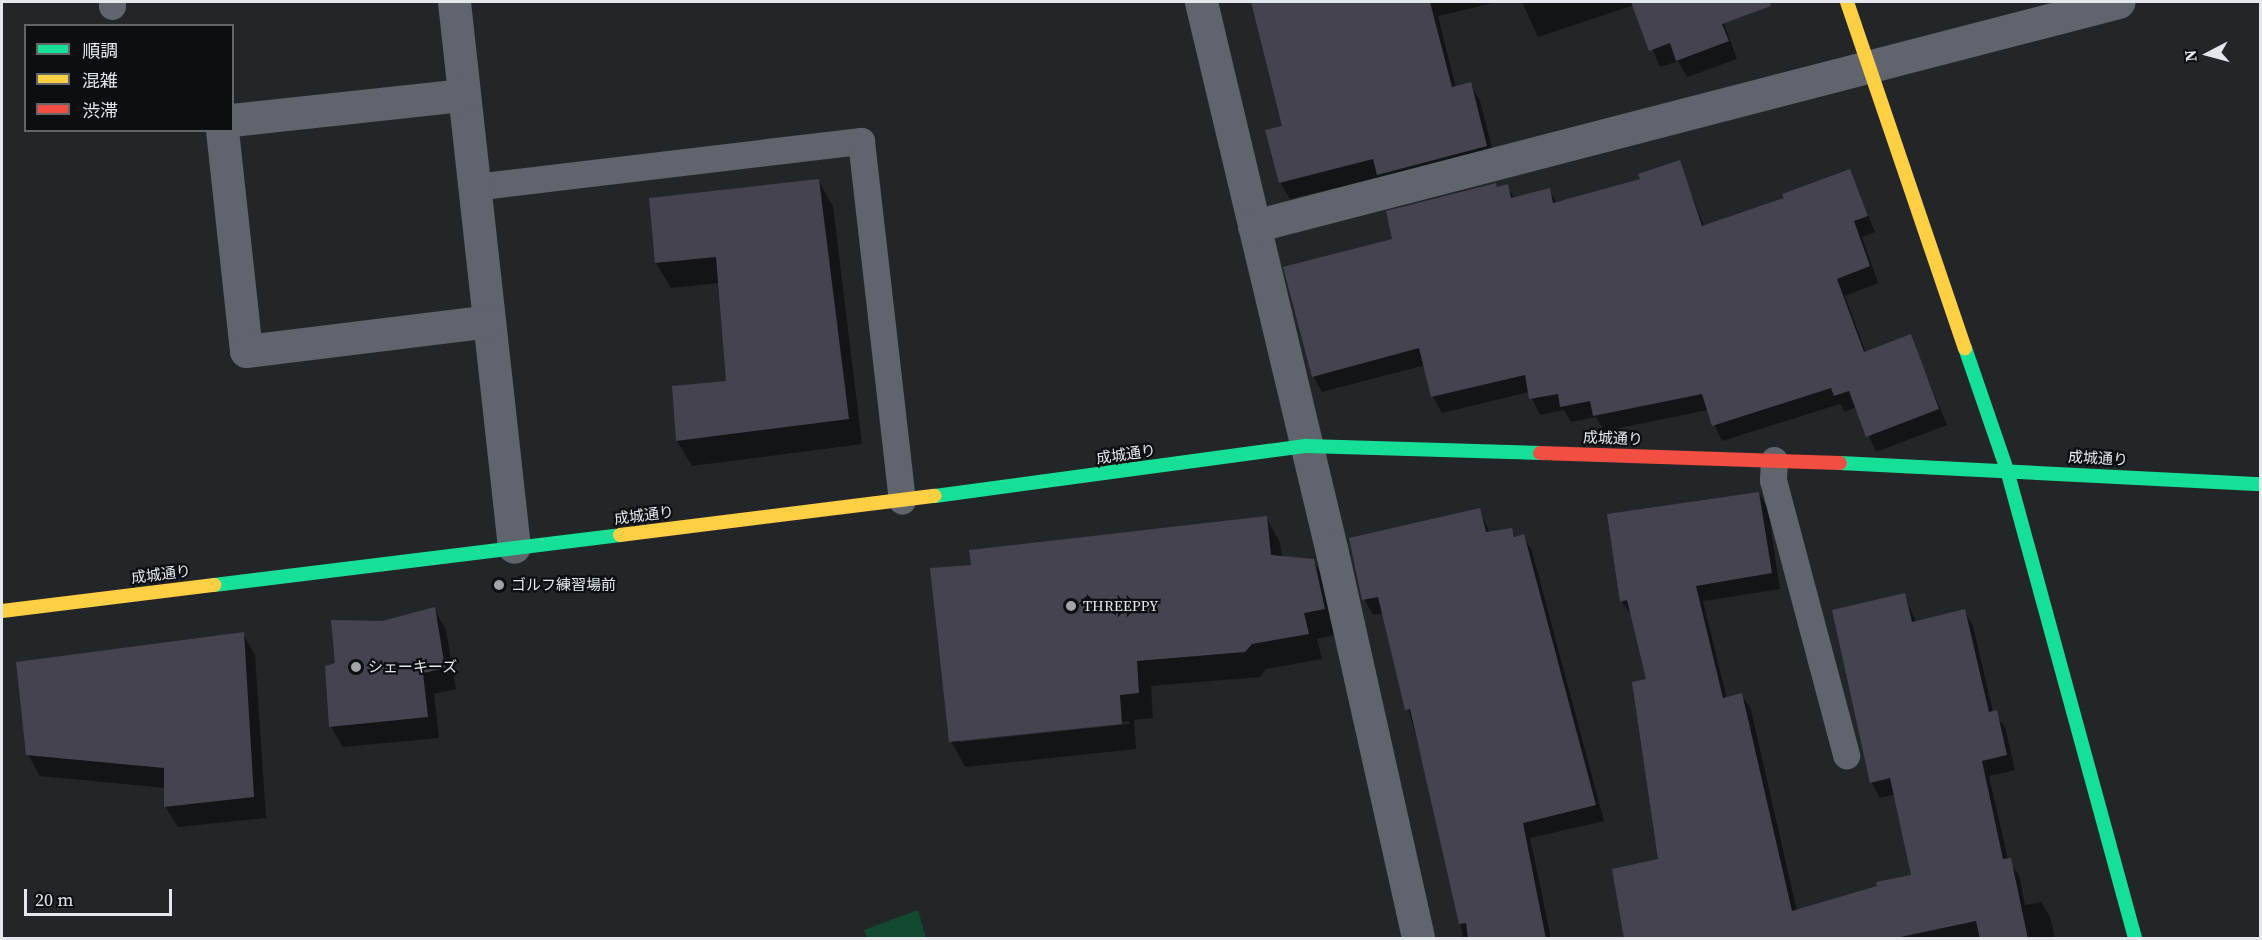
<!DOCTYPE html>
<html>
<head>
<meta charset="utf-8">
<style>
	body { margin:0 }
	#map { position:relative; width:2262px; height:940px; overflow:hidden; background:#232629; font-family:"Source Serif 4","Noto Sans JP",serif }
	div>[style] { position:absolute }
	.green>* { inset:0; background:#134930 }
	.shadow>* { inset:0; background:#0007 }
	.building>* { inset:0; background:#464351 }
	.lane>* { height:27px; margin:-13.5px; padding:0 13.5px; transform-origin:13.5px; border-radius:13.5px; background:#5f646d }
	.street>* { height:33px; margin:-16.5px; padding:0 16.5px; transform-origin:16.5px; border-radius:16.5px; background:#5f646d }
	.fast>* { height:14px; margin:-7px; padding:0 7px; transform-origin:7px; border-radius:7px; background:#16e098 }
	.slow>* { height:14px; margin:-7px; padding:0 7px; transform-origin:7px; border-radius:7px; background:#ffcf43 }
	.jam>* { height:14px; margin:-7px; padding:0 7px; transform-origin:7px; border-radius:7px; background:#f24e42 }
	.dots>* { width:16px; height:16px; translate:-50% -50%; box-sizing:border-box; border:3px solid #0c0f11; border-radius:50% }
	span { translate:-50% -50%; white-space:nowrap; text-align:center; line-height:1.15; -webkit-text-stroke:4.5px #0c0f11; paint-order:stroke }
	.street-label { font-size:15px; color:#e4e8ec }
	.poi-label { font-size:15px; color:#e4e8ec }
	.left { translate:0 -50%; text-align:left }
	.frame { position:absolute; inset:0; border:3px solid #e4e8ec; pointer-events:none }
	.legend { position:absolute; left:24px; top:24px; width:210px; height:108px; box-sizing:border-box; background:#0c0f11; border:2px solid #626669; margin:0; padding:8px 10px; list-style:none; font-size:18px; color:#e4e8ec }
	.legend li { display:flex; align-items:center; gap:12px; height:30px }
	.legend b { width:30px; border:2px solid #626669 }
	.north { position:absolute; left:2178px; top:24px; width:60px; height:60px; -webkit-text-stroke:4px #0c0f11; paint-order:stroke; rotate:264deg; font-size:16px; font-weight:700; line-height:24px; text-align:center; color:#e4e8ec }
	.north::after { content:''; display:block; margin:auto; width:21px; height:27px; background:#e4e8ec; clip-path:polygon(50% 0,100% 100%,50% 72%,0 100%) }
	.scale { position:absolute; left:24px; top:889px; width:148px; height:27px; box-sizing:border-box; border:3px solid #e4e8ec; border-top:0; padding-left:8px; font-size:18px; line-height:21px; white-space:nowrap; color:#e4e8ec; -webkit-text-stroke:4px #0c0f11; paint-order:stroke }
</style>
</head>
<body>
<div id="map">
	<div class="green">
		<i style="clip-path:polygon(918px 910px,926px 938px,867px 938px,864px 930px)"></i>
	</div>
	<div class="shadow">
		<i style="clip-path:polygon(1253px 2px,1498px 2px,1438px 16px,1456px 88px,1470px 84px,1480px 101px,1496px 164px,1380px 177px,1290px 199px,1280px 182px,1284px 127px)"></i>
		<i style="clip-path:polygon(1522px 2px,1716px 2px,1737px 59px,1687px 77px,1678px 61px,1660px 67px,1634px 5px,1538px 37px)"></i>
		<i style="clip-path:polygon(1679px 162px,1704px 226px,1786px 199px,1850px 171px,1875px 232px,1862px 237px,1878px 283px,1845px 296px,1866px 353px,1910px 336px,1947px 425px,1876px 452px,1856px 407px,1845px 412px,1840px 404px,1722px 441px,1708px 410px,1604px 431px,1596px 417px,1571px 422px,1564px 410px,1540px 415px,1529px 392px,1442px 413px,1433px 397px,1425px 365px,1322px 392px,1313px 376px,1394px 240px,1496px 184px,1498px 189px,1507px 186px,1514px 198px,1549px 190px,1557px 203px,1642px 180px)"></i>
		<i style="clip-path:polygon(818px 180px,833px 206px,862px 444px,692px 466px,677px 441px,673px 387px,728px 382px,720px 283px,671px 288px,656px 263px)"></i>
		<i style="clip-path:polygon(1759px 493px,1768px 509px,1780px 589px,1703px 601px,1727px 699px,1742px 695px,1751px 710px,1797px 911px,1913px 876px,1895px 794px,1880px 798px,1871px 782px,1904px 594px,1916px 622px,1964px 610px,1973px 626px,1993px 712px,2005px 727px,2015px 770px,1989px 776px,2008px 860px,2019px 875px,2025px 905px,2041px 902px,2050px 917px,2055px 938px,1625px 938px,1660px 860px,1648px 680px,1632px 616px,1621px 601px)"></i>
		<i style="clip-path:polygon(1479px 510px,1490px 533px,1511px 530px,1516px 538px,1523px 536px,1532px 551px,1604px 821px,1530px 838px,1551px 938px,1463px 938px,1445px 847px,1383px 613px,1373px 615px,1364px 599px)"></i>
		<i style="clip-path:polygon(evenodd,1266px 517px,1280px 543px,1282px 557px,1313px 560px,1328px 586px,1339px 634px,1317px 639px,1322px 659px,1266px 669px,1260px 677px,1151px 686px,1153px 718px,1134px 720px,1136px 749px,965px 767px,951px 741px,972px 567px,1266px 517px,1129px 721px,1130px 724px,960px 742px,960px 739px,1129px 721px)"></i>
		<i style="clip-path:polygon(434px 609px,446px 630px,456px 689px,434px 694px,439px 738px,343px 747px,331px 727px,337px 664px,382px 622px)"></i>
		<i style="clip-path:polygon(243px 634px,255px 655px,266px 818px,178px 827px,165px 806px,166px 788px,40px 776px,28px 755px)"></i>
	</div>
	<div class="building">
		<i style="clip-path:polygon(1251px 2px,1430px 2px,1452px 87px,1471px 82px,1487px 146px,1377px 175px,1373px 159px,1279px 183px,1265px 130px,1282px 126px)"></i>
		<i style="clip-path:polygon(1631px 2px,1770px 2px,1771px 6px,1722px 24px,1729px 41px,1676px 61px,1670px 43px,1649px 51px)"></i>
		<i style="clip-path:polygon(1680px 160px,1702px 226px,1784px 198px,1782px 194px,1850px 169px,1868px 216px,1854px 221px,1870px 266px,1837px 279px,1864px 352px,1911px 334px,1939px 409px,1866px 437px,1849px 391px,1834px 396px,1831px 388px,1712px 426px,1702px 394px,1593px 416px,1590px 401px,1560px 407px,1558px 394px,1529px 399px,1525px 375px,1431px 397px,1419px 348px,1312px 377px,1283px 267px,1392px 239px,1386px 211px,1496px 183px,1497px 187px,1508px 184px,1511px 198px,1550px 188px,1553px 203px,1640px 179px,1638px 174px)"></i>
		<i style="clip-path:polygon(819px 179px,849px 419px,676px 441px,672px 386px,726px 381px,716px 257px,655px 263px,649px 198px)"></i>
		<i style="clip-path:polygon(1759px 492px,1772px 573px,1696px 586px,1723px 698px,1742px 693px,1792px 911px,1877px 886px,1876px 882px,1911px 875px,1890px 778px,1870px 783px,1832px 610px,1905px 593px,1912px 622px,1965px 609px,1989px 712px,1997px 710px,2007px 755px,1982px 761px,2003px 859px,2011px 858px,2028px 939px,1980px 939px,1976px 921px,1891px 939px,1624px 939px,1612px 869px,1658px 859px,1632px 682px,1646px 679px,1627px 600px,1620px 602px,1607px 514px)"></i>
		<i style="clip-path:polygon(1480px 508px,1486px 532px,1512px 528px,1514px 537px,1524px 534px,1596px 805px,1523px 823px,1546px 939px,1468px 939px,1466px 923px,1459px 924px,1410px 709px,1405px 710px,1378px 597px,1362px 600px,1349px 538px)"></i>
		<i style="clip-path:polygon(1267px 516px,1271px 555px,1314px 559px,1325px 609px,1304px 613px,1309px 634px,1252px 644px,1245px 652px,1137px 661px,1139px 693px,1120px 695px,1122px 724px,949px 742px,930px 568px,971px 565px,969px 550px)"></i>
		<i style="clip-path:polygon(435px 607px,445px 668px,423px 673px,428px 717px,329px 727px,325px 666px,335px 663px,331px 620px,382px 621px)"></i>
		<i style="clip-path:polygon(244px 632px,254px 797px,164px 807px,164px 768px,26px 755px,16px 662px)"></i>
	</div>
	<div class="lane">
		<i style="left:112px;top:2px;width:4px;rotate:90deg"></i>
		<i style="left:474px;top:187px;width:390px;rotate:-6.8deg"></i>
		<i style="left:861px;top:141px;width:362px;rotate:83.5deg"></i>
		<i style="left:1774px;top:460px;width:20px;rotate:93deg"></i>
		<i style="left:1773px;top:480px;width:285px;rotate:75.1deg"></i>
	</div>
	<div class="street">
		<i style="left:454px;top:2px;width:548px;rotate:83.72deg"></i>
		<i style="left:1201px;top:2px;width:561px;rotate:76.61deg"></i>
		<i style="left:1331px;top:548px;width:400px;rotate:77.4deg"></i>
		<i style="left:232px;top:120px;width:233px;rotate:-6.2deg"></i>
		<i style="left:222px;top:130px;width:222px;rotate:83.8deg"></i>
		<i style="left:246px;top:351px;width:245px;rotate:-7deg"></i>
		<i style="left:1254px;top:226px;width:893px;rotate:-14.53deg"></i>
	</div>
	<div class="fast">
		<i style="left:1965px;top:348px;width:129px;rotate:71deg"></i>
		<i style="left:2007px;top:470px;width:485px;rotate:74.7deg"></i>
		<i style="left:1840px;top:463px;width:421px;rotate:2.9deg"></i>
		<i style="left:935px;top:496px;width:375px;rotate:-7.7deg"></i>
		<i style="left:1307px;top:446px;width:233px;rotate:1.7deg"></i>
		<i style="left:214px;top:585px;width:409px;rotate:-7deg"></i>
	</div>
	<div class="slow">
		<i style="left:1847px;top:2px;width:366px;rotate:71.2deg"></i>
		<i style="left:620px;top:535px;width:317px;rotate:-7.1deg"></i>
		<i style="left:2px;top:611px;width:214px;rotate:-7deg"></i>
	</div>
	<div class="jam">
		<i style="left:1540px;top:453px;width:300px;rotate:1.9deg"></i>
	</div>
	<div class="dots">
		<i style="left:499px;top:585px;background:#a0a4a8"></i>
		<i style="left:1071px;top:606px;background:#a0a4a8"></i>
		<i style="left:356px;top:667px;background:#a0a4a8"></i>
	</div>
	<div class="street-label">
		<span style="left:1613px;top:438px;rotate:2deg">成城通り</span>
		<span style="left:1126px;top:454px;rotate:-8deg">成城通り</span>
		<span style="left:2098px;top:458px;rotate:3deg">成城通り</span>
		<span style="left:644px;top:515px;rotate:-7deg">成城通り</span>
		<span style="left:161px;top:574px;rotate:-7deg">成城通り</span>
	</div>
	<div class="poi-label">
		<span class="left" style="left:511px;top:585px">ゴルフ練習場前</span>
		<span class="left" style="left:1083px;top:606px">THREEPPY</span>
		<span class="left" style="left:368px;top:667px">シェーキーズ</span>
	</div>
	<div class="frame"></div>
	<ul class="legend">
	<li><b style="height:8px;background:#16e098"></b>順調</li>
	<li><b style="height:8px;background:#ffcf43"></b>混雑</li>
	<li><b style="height:8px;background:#f24e42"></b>渋滞</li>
	</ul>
	<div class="north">N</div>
	<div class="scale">20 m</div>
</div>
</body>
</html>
